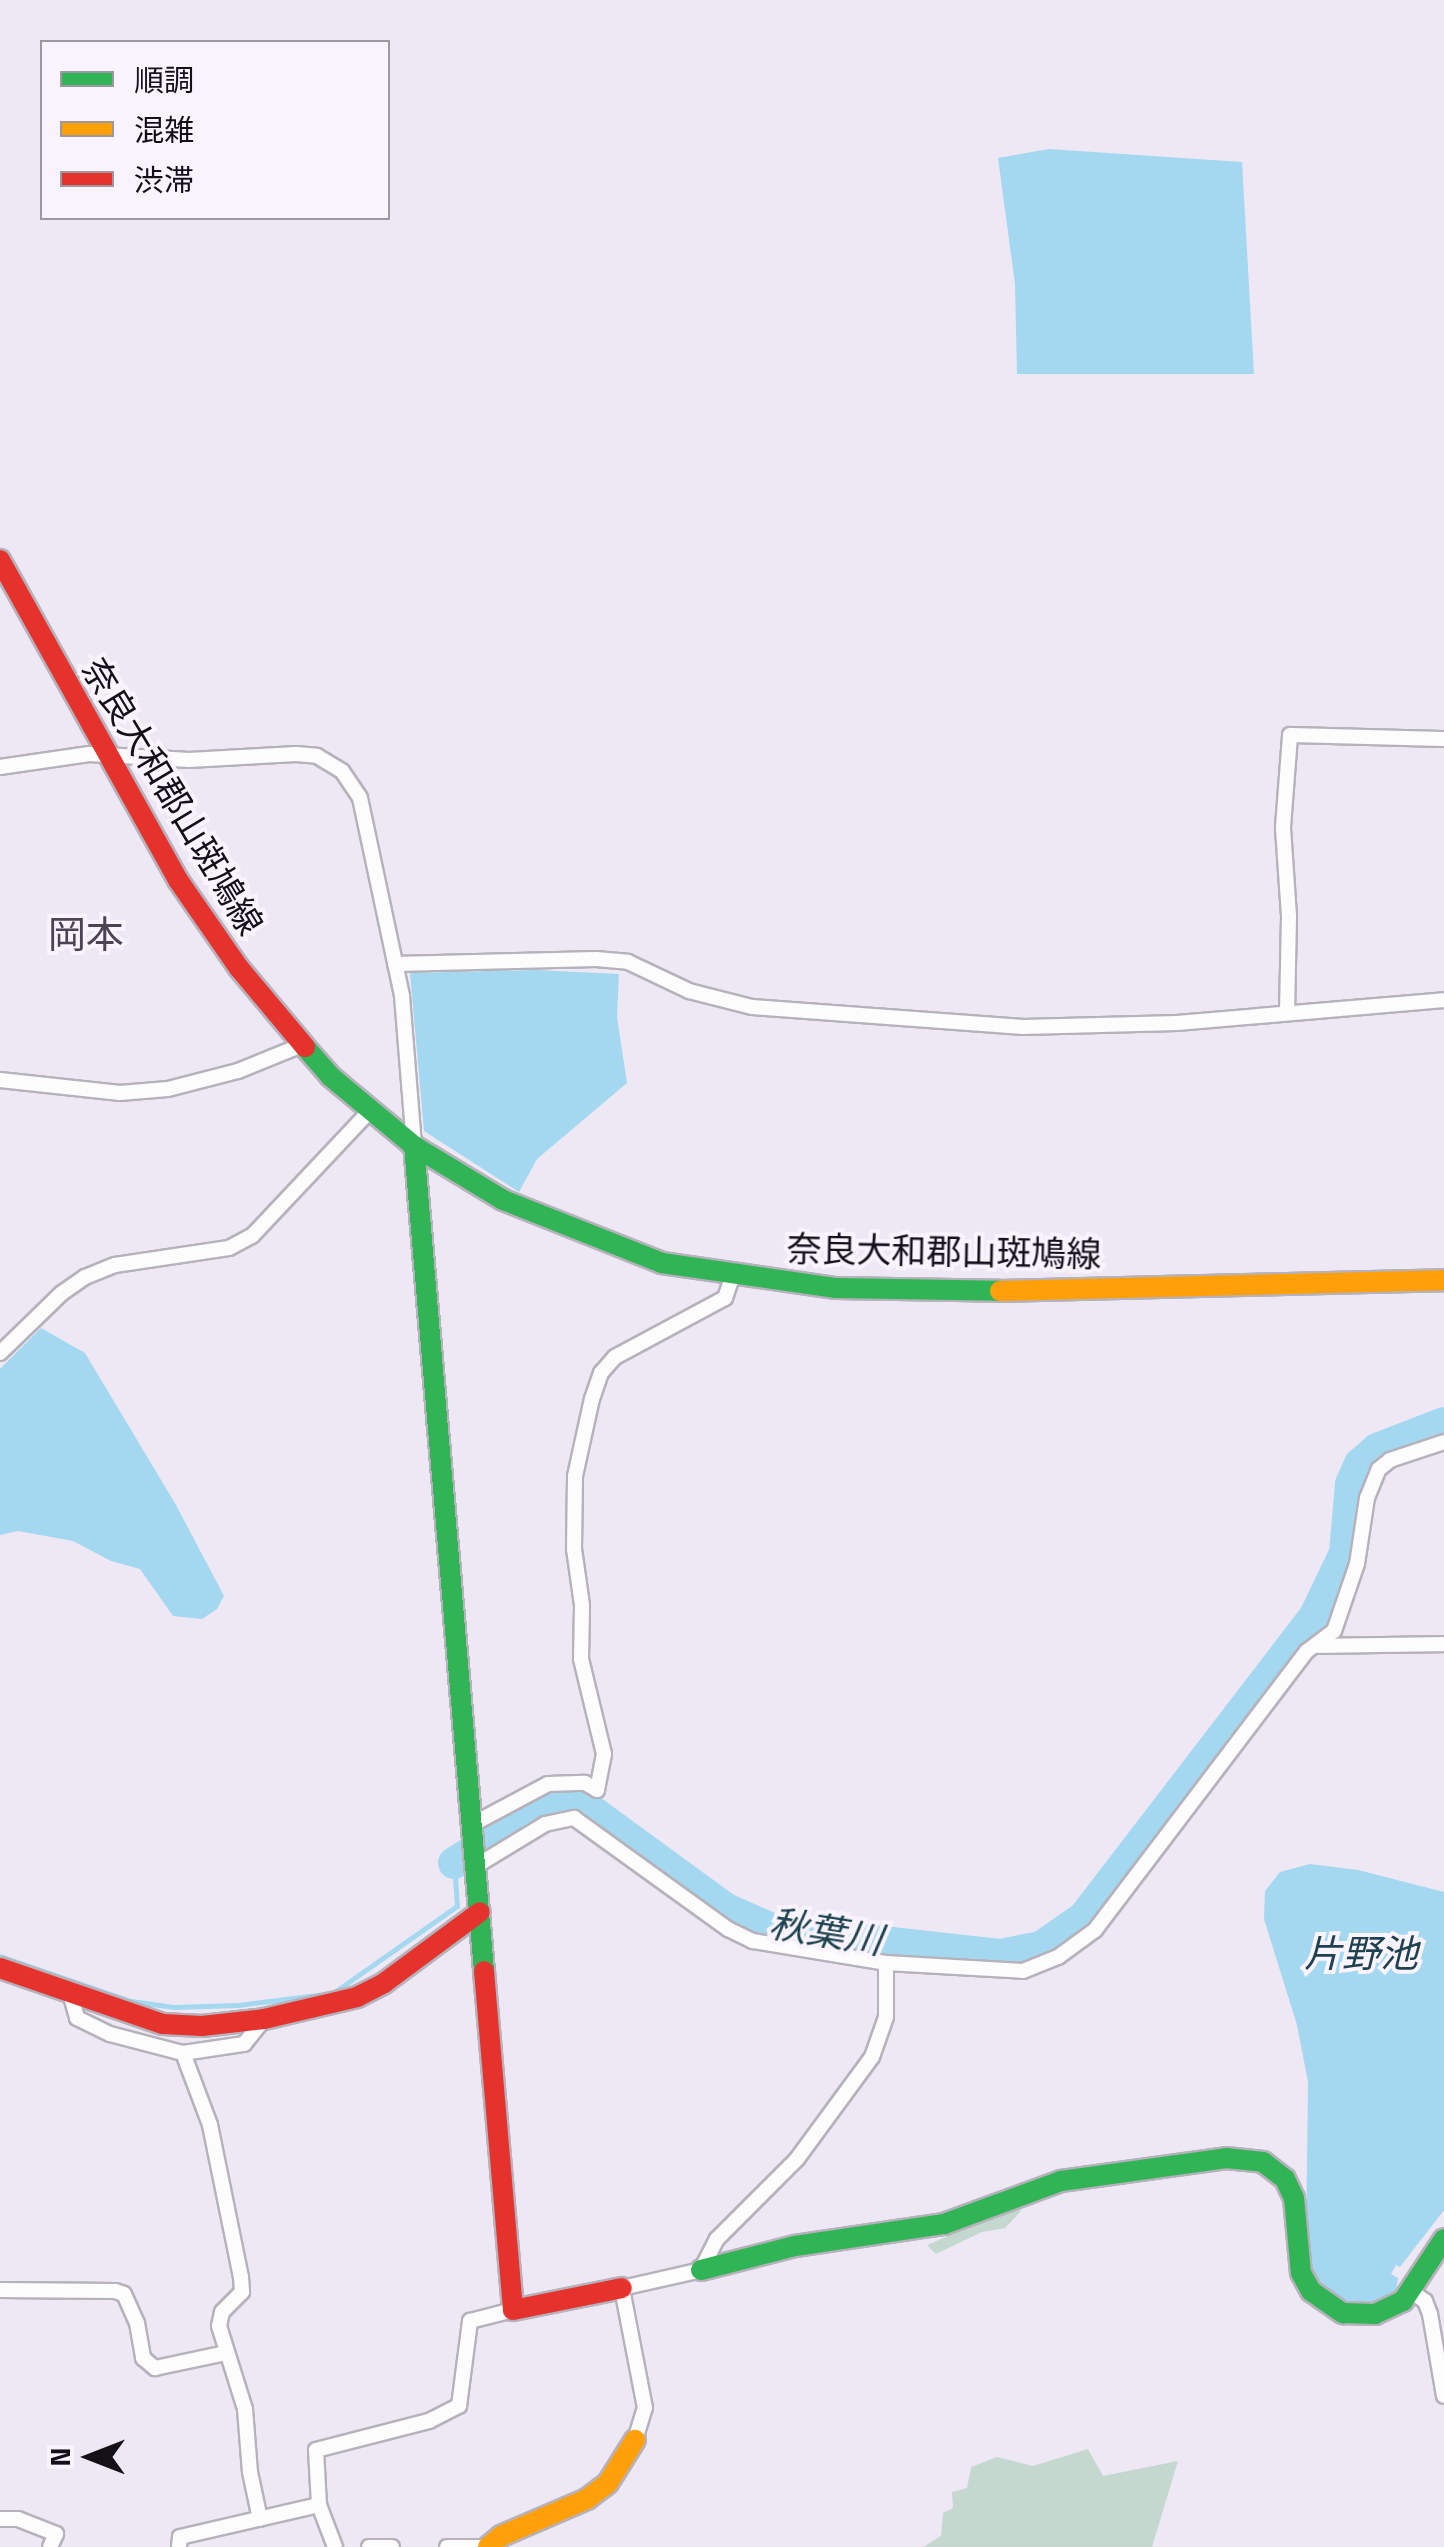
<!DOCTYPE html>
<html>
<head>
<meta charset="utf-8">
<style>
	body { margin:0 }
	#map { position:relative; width:1444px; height:2547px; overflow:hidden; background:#eee8f4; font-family:"Titillium Web","Noto Sans JP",sans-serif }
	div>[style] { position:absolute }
	.green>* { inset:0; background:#c5d8cf }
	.water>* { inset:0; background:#a3d8f0 }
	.stream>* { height:5px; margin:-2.5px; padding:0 2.5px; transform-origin:2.5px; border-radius:2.5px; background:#a3d8f0 }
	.river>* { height:32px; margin:-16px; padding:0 16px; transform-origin:16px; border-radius:16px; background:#a3d8f0 }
	.roads { filter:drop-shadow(2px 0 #b6b2bb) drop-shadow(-2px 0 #b6b2bb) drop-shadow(0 2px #b6b2bb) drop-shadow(0 -2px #b6b2bb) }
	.street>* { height:14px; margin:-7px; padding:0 7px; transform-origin:7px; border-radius:7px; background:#fcfcfd }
	.fast>* { height:20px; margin:-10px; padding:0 10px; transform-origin:10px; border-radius:10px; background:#30b455 }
	.slow>* { height:20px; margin:-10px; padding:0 10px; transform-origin:10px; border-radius:10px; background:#ff9f0a }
	.jam>* { height:20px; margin:-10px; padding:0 10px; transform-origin:10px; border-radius:10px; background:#e5322d }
	span { translate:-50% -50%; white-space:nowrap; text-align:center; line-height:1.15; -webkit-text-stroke:8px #f8f3fd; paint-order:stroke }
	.street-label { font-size:35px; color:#131017 }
	.neighbourhood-label { font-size:38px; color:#4c4355 }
	.water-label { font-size:38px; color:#1e424f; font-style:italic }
	.legend { position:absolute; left:40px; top:40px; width:350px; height:180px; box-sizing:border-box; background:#f8f3fd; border:2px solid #9c98a1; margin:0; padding:12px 18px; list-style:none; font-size:30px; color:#131017 }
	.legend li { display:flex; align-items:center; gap:20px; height:50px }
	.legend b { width:50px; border:2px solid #9c98a1 }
	.north { position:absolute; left:40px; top:2407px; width:100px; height:100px; -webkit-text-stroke:8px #f8f3fd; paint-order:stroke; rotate:270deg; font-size:28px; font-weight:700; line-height:40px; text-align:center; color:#131017 }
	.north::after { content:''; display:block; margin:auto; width:35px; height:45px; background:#131017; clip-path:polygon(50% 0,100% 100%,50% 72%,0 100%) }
</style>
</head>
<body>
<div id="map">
	<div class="green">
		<i style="clip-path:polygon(1019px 2205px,1021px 2211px,1005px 2228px,982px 2232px,936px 2254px,927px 2245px)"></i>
		<i style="clip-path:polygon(1088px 2449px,1103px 2476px,1178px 2461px,1152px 2547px,923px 2547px,941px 2536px,943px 2513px,953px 2508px,952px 2492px,967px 2488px,971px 2467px,997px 2457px,1033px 2466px)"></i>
	</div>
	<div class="water">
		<i style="clip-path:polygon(1049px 149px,1242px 162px,1254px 374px,1017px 374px,1015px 284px,998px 158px)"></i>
		<i style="clip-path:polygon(535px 970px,619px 974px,617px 1017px,627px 1083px,537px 1159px,519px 1192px,424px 1131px,410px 973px)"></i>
		<i style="clip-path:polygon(41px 1328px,85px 1353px,176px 1505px,224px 1596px,217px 1609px,202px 1619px,173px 1616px,140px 1569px,111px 1561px,73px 1541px,18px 1531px,0 1535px,0 1369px)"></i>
		<i style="clip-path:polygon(1310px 1864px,1358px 1870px,1444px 1892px,1444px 2210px,1400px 2267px,1396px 2265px,1391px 2274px,1398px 2278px,1396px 2292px,1381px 2302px,1354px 2307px,1322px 2292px,1311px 2275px,1306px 2241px,1308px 2082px,1297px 2025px,1264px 1919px,1265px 1891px,1280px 1872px)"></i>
	</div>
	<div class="stream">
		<i style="left:0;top:1956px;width:139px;rotate:19deg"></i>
		<i style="left:131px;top:2001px;width:43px;rotate:7.9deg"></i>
		<i style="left:174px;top:2007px;width:64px;rotate:-1.8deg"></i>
		<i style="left:238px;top:2005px;width:96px;rotate:-7.2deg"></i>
		<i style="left:333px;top:1993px;width:151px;rotate:-35.1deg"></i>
		<i style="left:457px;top:1906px;width:43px;rotate:-94deg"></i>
	</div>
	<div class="river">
		<i style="left:454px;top:1863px;width:115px;rotate:-31.5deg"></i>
		<i style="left:552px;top:1803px;width:26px;rotate:-4deg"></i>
		<i style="left:578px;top:1801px;width:183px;rotate:36.1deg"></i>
		<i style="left:726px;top:1909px;width:52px;rotate:23.6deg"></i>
		<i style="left:774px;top:1930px;width:227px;rotate:6.3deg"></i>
		<i style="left:1000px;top:1955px;width:42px;rotate:-11deg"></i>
		<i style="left:1041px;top:1947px;width:52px;rotate:-34.9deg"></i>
		<i style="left:1084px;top:1917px;width:379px;rotate:-52.5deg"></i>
		<i style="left:1315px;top:1616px;width:70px;rotate:-64.5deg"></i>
		<i style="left:1345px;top:1553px;width:69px;rotate:-85deg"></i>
		<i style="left:1351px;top:1484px;width:22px;rotate:-66deg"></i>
		<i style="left:1360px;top:1464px;width:23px;rotate:-41deg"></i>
		<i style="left:1377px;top:1449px;width:72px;rotate:-21.2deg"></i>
	</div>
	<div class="roads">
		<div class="street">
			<i style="left:0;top:767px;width:90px;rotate:-8.3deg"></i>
			<i style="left:89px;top:754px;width:100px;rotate:3.4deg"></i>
			<i style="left:189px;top:760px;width:107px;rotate:-3.2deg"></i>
			<i style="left:296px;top:754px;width:21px;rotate:5deg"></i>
			<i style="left:317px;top:756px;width:29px;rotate:31deg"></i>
			<i style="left:342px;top:771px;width:32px;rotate:56deg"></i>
			<i style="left:360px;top:798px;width:202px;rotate:78deg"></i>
			<i style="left:402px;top:996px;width:150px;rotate:85.4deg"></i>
			<i style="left:395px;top:964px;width:201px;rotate:-1.4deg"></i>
			<i style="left:596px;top:959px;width:32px;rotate:5deg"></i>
			<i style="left:628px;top:962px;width:68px;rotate:25.4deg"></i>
			<i style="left:689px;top:991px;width:65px;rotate:14.3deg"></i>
			<i style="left:752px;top:1007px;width:272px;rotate:4.2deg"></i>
			<i style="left:1023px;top:1027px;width:154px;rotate:-1.5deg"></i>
			<i style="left:1177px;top:1023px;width:268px;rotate:-4.9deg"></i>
			<i style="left:1287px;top:1013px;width:97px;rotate:-88.8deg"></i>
			<i style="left:1289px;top:916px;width:89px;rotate:-93.9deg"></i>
			<i style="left:1283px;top:827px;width:92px;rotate:-85.6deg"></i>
			<i style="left:1290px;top:735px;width:154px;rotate:1.5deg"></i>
			<i style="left:0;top:1080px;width:121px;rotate:6.2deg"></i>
			<i style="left:120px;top:1093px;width:48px;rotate:-4.8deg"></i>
			<i style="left:168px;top:1089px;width:72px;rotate:-14.4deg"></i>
			<i style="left:238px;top:1071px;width:69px;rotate:-22.1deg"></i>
			<i style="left:0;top:1353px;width:86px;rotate:-44.1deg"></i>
			<i style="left:62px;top:1293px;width:28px;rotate:-35deg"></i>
			<i style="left:85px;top:1277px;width:32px;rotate:-22deg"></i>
			<i style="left:115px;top:1265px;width:115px;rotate:-8.5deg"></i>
			<i style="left:229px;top:1248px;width:26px;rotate:-28deg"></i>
			<i style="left:252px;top:1236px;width:172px;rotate:-46.7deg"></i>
			<i style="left:1319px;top:1646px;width:125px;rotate:-0.9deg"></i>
			<i style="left:473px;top:1824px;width:85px;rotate:-28.1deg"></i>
			<i style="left:548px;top:1784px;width:37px;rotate:-2deg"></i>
			<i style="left:585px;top:1783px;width:14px;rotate:30deg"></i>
			<i style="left:597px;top:1790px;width:37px;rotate:-79deg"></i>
			<i style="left:604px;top:1754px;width:98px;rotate:-103.6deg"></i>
			<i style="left:581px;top:1659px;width:54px;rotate:-88.9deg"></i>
			<i style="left:582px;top:1605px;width:57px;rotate:-98.1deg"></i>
			<i style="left:574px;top:1549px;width:73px;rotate:-89.2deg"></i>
			<i style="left:575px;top:1476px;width:79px;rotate:-77.6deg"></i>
			<i style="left:592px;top:1399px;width:28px;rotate:-71deg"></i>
			<i style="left:601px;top:1373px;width:21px;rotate:-49deg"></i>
			<i style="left:615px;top:1357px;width:125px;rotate:-28.2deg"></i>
			<i style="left:725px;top:1298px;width:24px;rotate:-71deg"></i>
			<i style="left:476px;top:1866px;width:81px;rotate:-31.3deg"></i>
			<i style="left:545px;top:1824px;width:30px;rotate:-12deg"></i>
			<i style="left:574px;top:1818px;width:190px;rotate:35.8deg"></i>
			<i style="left:728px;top:1929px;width:28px;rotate:26deg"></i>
			<i style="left:753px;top:1941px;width:135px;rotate:9.4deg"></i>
			<i style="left:70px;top:1993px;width:26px;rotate:74deg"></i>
			<i style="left:77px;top:2018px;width:37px;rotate:26deg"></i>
			<i style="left:110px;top:2034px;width:75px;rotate:14.6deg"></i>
			<i style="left:183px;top:2053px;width:62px;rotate:-8.4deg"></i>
			<i style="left:244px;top:2044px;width:32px;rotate:-51deg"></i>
			<i style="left:183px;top:2053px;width:77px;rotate:69.4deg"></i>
			<i style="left:210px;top:2125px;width:155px;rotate:78.5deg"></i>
			<i style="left:241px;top:2277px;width:15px;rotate:86deg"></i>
			<i style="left:242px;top:2292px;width:28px;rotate:135deg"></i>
			<i style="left:222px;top:2312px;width:14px;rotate:102deg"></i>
			<i style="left:219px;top:2326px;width:87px;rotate:72.6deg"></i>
			<i style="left:245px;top:2409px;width:63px;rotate:85.5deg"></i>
			<i style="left:250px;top:2472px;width:48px;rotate:78deg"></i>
			<i style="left:0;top:2290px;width:115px;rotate:0.5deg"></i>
			<i style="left:115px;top:2291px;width:9px;rotate:18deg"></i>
			<i style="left:124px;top:2294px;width:32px;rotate:66deg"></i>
			<i style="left:137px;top:2323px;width:36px;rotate:80deg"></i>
			<i style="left:143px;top:2358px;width:16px;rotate:40deg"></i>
			<i style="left:155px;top:2368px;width:73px;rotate:-11.9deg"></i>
			<i style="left:1412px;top:2292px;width:16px;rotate:35deg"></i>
			<i style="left:1425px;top:2301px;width:14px;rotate:69deg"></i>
			<i style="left:1430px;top:2314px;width:83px;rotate:80.3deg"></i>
			<i style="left:635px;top:2440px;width:34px;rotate:-73deg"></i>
			<i style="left:645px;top:2408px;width:122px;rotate:-100.9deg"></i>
			<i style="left:622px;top:2288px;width:81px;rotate:-12.8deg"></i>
			<i style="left:701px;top:2270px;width:35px;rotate:-63deg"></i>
			<i style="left:717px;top:2239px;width:113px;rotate:-45deg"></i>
			<i style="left:797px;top:2159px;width:127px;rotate:-53.7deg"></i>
			<i style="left:872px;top:2057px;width:42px;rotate:-70.7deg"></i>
			<i style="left:886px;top:2017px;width:54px;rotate:-90deg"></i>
			<i style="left:886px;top:1963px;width:137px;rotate:3.3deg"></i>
			<i style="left:1023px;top:1971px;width:38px;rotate:-22deg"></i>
			<i style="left:1058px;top:1957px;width:46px;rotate:-36.1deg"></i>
			<i style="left:1095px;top:1930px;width:350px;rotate:-52.8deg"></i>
			<i style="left:1307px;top:1651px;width:34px;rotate:-37deg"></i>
			<i style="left:1334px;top:1631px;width:71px;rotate:-71.1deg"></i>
			<i style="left:1357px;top:1564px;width:67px;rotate:-81.4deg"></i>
			<i style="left:1367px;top:1498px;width:31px;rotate:-68deg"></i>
			<i style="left:1379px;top:1469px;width:14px;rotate:-39deg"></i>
			<i style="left:1390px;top:1460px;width:57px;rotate:-18.4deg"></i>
			<i style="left:319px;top:2505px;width:45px;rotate:69.1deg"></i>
			<i style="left:0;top:2519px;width:18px"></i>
			<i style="left:18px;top:2519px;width:41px;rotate:21.5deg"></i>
			<i style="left:56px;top:2534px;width:14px;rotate:115deg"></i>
			<i style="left:179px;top:2547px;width:10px;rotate:-84deg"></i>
			<i style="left:180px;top:2537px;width:143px;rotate:-13deg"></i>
			<i style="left:319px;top:2505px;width:55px;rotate:-93.1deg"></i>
			<i style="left:316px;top:2450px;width:117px;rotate:-14.4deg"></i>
			<i style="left:429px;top:2421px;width:34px;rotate:-27deg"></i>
			<i style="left:459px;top:2406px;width:86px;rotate:-82.6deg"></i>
			<i style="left:470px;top:2321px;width:44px;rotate:-14.3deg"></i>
			<i style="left:369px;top:2547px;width:23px"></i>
			<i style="left:447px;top:2547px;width:32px"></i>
		</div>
		<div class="fast">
			<i style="left:305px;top:1047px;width:38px;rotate:49deg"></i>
			<i style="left:330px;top:1076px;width:109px;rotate:39.8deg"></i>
			<i style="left:414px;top:1146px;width:104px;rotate:31.2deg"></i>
			<i style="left:503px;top:1200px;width:171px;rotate:21.6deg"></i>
			<i style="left:662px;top:1263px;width:176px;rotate:8.2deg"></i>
			<i style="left:836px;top:1288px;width:164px;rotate:1deg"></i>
			<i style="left:414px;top:1146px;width:828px;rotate:85.15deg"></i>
			<i style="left:701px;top:2270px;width:97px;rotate:-14.3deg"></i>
			<i style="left:795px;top:2246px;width:151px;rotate:-8.4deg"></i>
			<i style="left:944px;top:2224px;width:125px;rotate:-20.2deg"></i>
			<i style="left:1061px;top:2181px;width:167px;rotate:-7.9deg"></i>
			<i style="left:1226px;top:2158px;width:37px;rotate:6deg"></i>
			<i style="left:1263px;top:2162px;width:28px;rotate:38deg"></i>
			<i style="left:1285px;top:2179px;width:21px;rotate:65deg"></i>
			<i style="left:1294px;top:2198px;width:75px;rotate:84.7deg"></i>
			<i style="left:1301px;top:2273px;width:21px;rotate:61deg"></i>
			<i style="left:1311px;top:2291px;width:39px;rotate:35deg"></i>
			<i style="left:1343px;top:2313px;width:32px;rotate:2deg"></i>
			<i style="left:1375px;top:2314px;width:31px;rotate:-25deg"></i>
			<i style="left:1403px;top:2301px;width:74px;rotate:-56.5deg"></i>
		</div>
		<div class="slow">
			<i style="left:1000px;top:1291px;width:444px;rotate:-1.4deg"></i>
			<i style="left:488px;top:2547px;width:17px;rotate:-40deg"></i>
			<i style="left:501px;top:2536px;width:94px;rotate:-23.3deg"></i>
			<i style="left:587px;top:2499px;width:26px;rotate:-37deg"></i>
			<i style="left:608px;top:2483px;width:51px;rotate:-57.9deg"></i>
		</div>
		<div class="jam">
			<i style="left:0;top:560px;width:366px;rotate:60.9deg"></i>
			<i style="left:178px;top:880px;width:107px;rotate:55.3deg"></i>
			<i style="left:239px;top:968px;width:103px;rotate:50.1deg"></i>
			<i style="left:0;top:1968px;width:172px;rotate:19deg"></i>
			<i style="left:163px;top:2024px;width:39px;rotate:3deg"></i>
			<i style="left:202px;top:2026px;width:62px;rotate:-6.4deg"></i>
			<i style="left:264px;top:2019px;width:96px;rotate:-13.3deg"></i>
			<i style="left:357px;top:1997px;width:30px;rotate:-27deg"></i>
			<i style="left:384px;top:1983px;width:119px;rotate:-36.5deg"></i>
			<i style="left:484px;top:1971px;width:340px;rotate:85.1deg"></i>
			<i style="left:513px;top:2310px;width:111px;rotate:-11.4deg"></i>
		</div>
	</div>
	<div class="street-label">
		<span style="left:173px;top:796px;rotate:59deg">奈良大和郡山斑鳩線</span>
		<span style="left:944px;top:1251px;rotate:1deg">奈良大和郡山斑鳩線</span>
	</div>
	<div class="neighbourhood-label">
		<span style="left:86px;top:935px">岡本</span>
	</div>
	<div class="water-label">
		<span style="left:826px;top:1932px;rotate:9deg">秋葉川</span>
		<span style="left:1361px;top:1954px">片野池</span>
	</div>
	<ul class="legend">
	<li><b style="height:12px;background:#30b455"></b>順調</li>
	<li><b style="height:12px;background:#ff9f0a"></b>混雑</li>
	<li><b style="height:12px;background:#e5322d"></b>渋滞</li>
	</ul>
	<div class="north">N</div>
</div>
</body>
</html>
